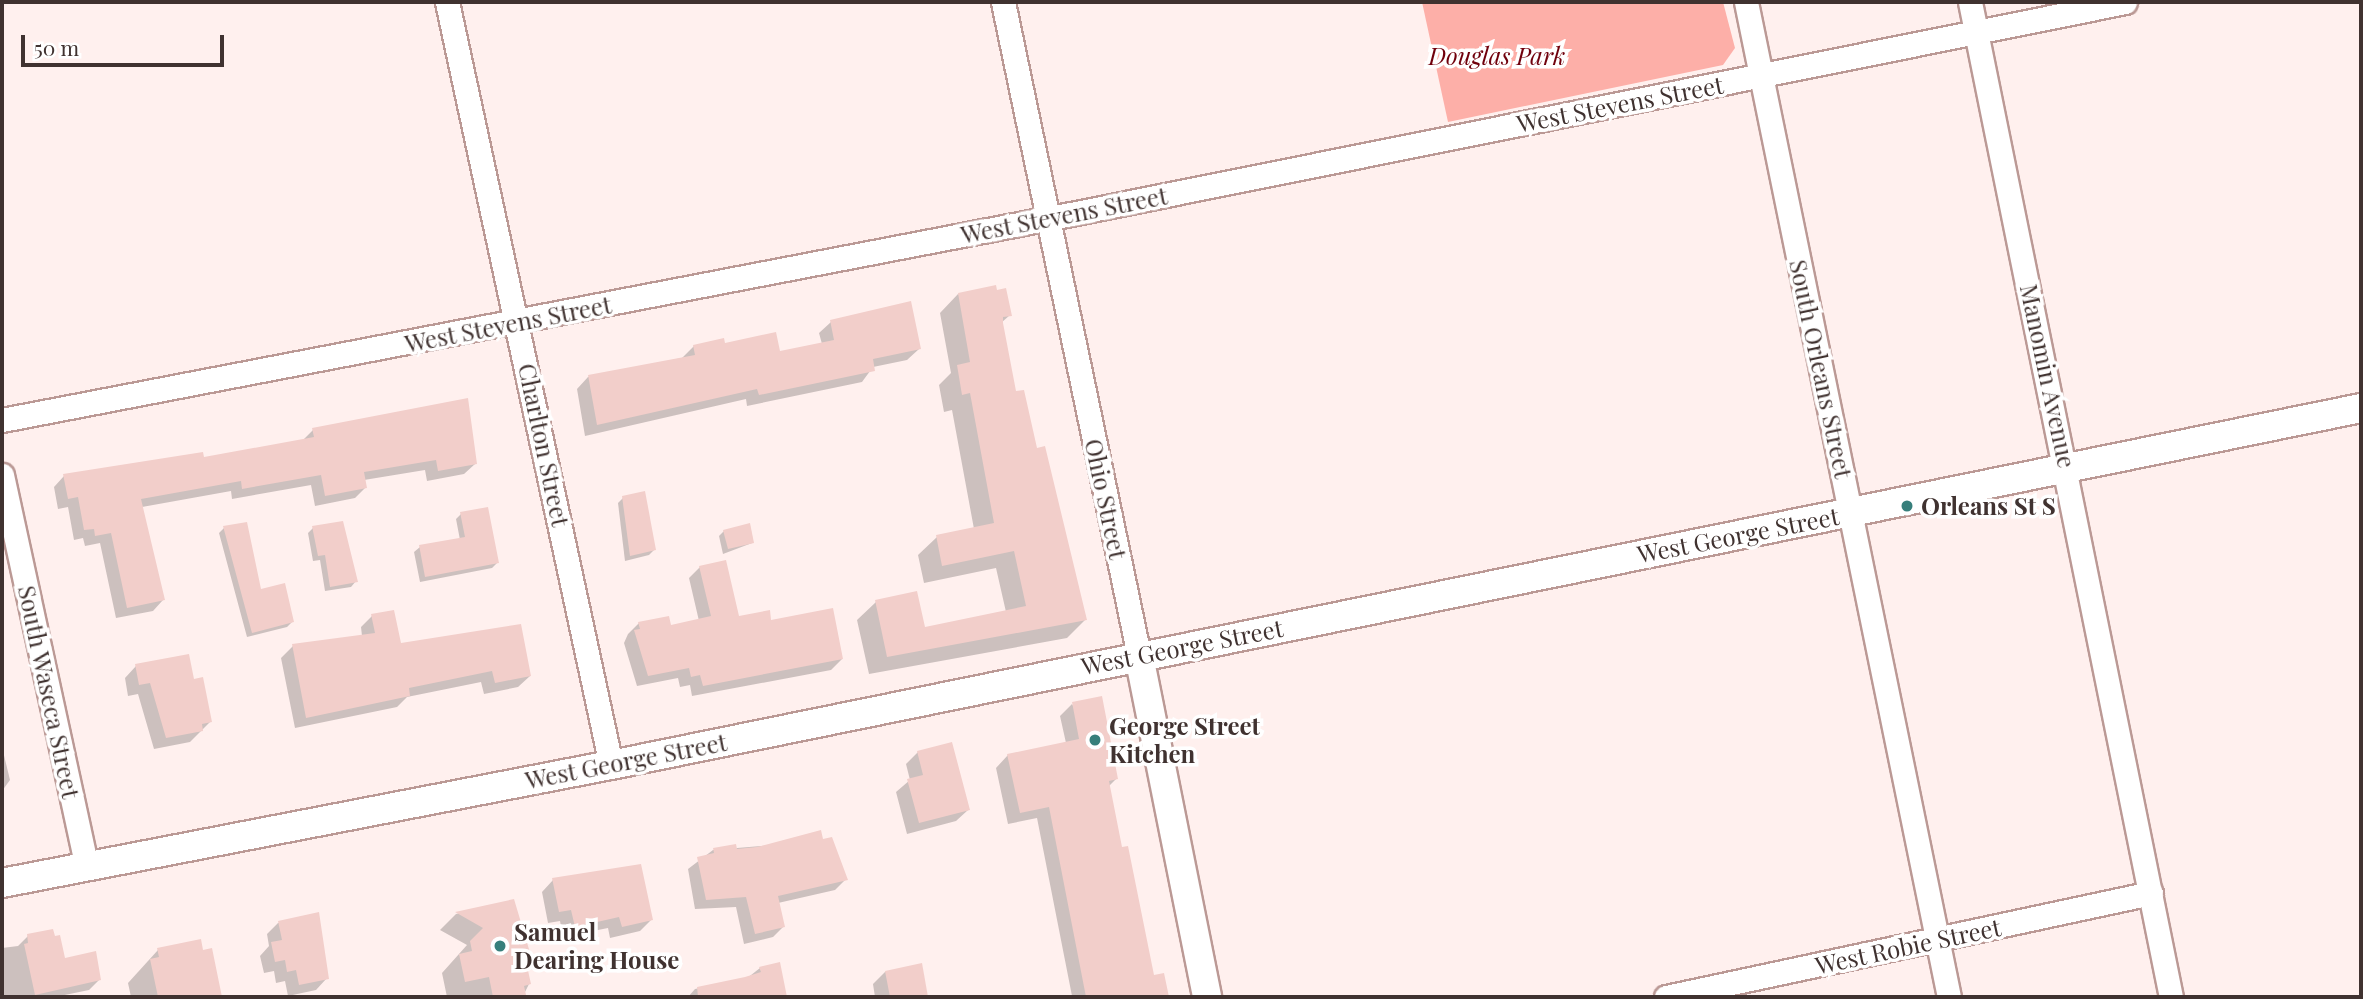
<!DOCTYPE html>
<html>
<head>
<meta charset="utf-8">
<style>
	body { margin:0 }
	#map { position:relative; width:2363px; height:999px; overflow:hidden; background:#fff0ee; font-family:"Playfair Display",serif }
	div>[style] { position:absolute }
	.green>* { inset:0; background:#fdafa8 }
	.shadow>* { inset:0; background:#0003 }
	.building>* { inset:0; background:#f2ceca }
	.roads { filter:drop-shadow(2px 0 #bb9995) drop-shadow(-2px 0 #bb9995) drop-shadow(0 2px #bb9995) drop-shadow(0 -2px #bb9995) }
	.minor>* { height:23px; margin:-11.5px; padding:0 11.5px; transform-origin:11.5px; border-radius:11.5px; background:#fff }
	.tertiary>* { height:28px; margin:-14px; padding:0 14px; transform-origin:14px; border-radius:14px; background:#fff }
	.dots>* { width:19px; height:19px; translate:-50% -50%; box-sizing:border-box; border:4px solid #fff; border-radius:50% }
	span { translate:-50% -50%; white-space:nowrap; text-align:center; line-height:1.15; -webkit-text-stroke:7px #fff; paint-order:stroke }
	.park-label { font-size:24px; color:#70000c; font-style:italic }
	.street-label { font-size:24px; color:#403230 }
	.poi-label { font-size:24px; color:#403230; font-weight:700 }
	.left { translate:0 -50%; text-align:left }
	.frame { position:absolute; inset:0; border:4px solid #403230; pointer-events:none }
	.scale { position:absolute; left:21px; top:35px; width:203px; height:32px; box-sizing:border-box; border:4px solid #403230; border-top:0; padding-left:9px; font-size:21px; line-height:24px; white-space:nowrap; color:#403230; -webkit-text-stroke:5px #fff; paint-order:stroke }
</style>
</head>
<body>
<div id="map">
	<div class="green">
		<i style="clip-path:polygon(1422px 2px,1723px 2px,1735px 48px,1723px 65px,1448px 122px)"></i>
	</div>
	<div class="shadow">
		<i style="clip-path:polygon(958px 294px,1010px 315px,1001px 323px,1015px 393px,1085px 620px,1067px 638px,869px 674px,857px 620px,876px 602px,924px 629px,1006px 612px,996px 568px,924px 583px,918px 555px,937px 537px,974px 529px,952px 410px,944px 412px,939px 385px,951px 373px,940px 313px)"></i>
		<i style="clip-path:polygon(831px 322px,919px 349px,907px 360px,873px 367px,862px 382px,747px 406px,746px 399px,585px 436px,577px 389px,588px 377px,682px 358px,694px 346px,778px 353px,822px 344px,819px 333px)"></i>
		<i style="clip-path:polygon(313px 430px,475px 464px,464px 474px,427px 481px,425px 470px,364px 480px,365px 488px,355px 498px,315px 506px,311px 485px,232px 499px,231px 491px,142px 507px,163px 600px,153px 611px,116px 618px,100px 543px,85px 546px,83px 538px,74px 540px,68px 507px,58px 509px,54px 487px,64px 476px,202px 459px,302px 441px)"></i>
		<i style="clip-path:polygon(623px 498px,654px 550px,649px 555px,625px 561px,618px 503px)"></i>
		<i style="clip-path:polygon(461px 514px,497px 563px,492px 568px,420px 582px,414px 552px,420px 547px,460px 540px,456px 519px)"></i>
		<i style="clip-path:polygon(224px 528px,260px 591px,292px 622px,287px 627px,247px 637px,219px 533px)"></i>
		<i style="clip-path:polygon(313px 528px,356px 581px,351px 587px,325px 591px,320px 560px,313px 561px,308px 533px)"></i>
		<i style="clip-path:polygon(724px 531px,752px 543px,723px 554px,719px 536px)"></i>
		<i style="clip-path:polygon(700px 567px,738px 618px,770px 623px,842px 659px,831px 670px,692px 696px,690px 685px,680px 687px,678px 678px,637px 686px,624px 643px,628px 634px,639px 623px,670px 627px,699px 621px,689px 578px)"></i>
		<i style="clip-path:polygon(372px 616px,399px 645px,530px 676px,518px 687px,484px 694px,481px 682px,407px 697px,397px 707px,295px 728px,281px 658px,293px 646px,362px 636px,361px 627px)"></i>
		<i style="clip-path:polygon(136px 666px,192px 681px,210px 722px,190px 742px,154px 749px,138px 694px,128px 696px,125px 678px)"></i>
		<i style="clip-path:polygon(1072px 704px,1117px 778px,1108px 787px,1121px 849px,1152px 977px,1163px 975px,1168px 997px,1067px 997px,1072px 996px,1037px 818px,1008px 824px,996px 768px,1008px 755px,1066px 743px,1060px 716px)"></i>
		<i style="clip-path:polygon(2px 747px,10px 780px,2px 791px)"></i>
		<i style="clip-path:polygon(918px 752px,968px 810px,956px 821px,907px 834px,896px 792px,910px 780px,906px 764px)"></i>
		<i style="clip-path:polygon(822px 841px,846px 879px,835px 890px,778px 903px,783px 927px,773px 937px,744px 944px,736px 907px,695px 909px,688px 869px,713px 850px)"></i>
		<i style="clip-path:polygon(553px 880px,651px 920px,640px 931px,610px 938px,608px 928px,563px 937px,560px 921px,548px 923px,542px 892px)"></i>
		<i style="clip-path:polygon(513px 901px,529px 955px,524px 960px,529px 984px,524px 994px,447px 997px,442px 973px,467px 945px,440px 930px,456px 914px)"></i>
		<i style="clip-path:polygon(318px 914px,327px 978px,316px 990px,288px 996px,285px 981px,276px 983px,274px 971px,264px 973px,260px 956px,269px 946px,267px 934px,278px 923px)"></i>
		<i style="clip-path:polygon(28px 936px,63px 960px,100px 979px,89px 990px,55px 997px,2px 997px,2px 948px,18px 946px)"></i>
		<i style="clip-path:polygon(158px 950px,210px 950px,220px 997px,131px 997px,128px 983px)"></i>
		<i style="clip-path:polygon(778px 964px,785px 997px,688px 997px,695px 989px,746px 979px,760px 968px)"></i>
		<i style="clip-path:polygon(920px 965px,926px 997px,875px 997px,873px 984px,885px 972px)"></i>
	</div>
	<div class="building">
		<i style="clip-path:polygon(996px 285px,997px 290px,1006px 288px,1012px 316px,1003px 317px,1003px 323px,1016px 391px,1024px 390px,1037px 448px,1045px 446px,1087px 620px,887px 657px,875px 600px,917px 591px,925px 627px,1026px 606px,1014px 551px,942px 566px,936px 535px,994px 523px,970px 393px,962px 395px,957px 365px,970px 362px,958px 293px)"></i>
		<i style="clip-path:polygon(911px 301px,921px 349px,873px 359px,875px 371px,759px 395px,757px 389px,597px 425px,588px 375px,695px 355px,693px 345px,724px 338px,725px 343px,776px 332px,780px 351px,834px 340px,830px 320px)"></i>
		<i style="clip-path:polygon(468px 398px,477px 464px,438px 471px,436px 460px,364px 472px,367px 488px,325px 496px,321px 475px,242px 489px,241px 481px,141px 499px,165px 600px,127px 608px,111px 533px,95px 536px,94px 529px,84px 530px,78px 497px,68px 499px,63px 474px,203px 452px,204px 457px,314px 437px,312px 428px)"></i>
		<i style="clip-path:polygon(645px 491px,656px 550px,630px 556px,622px 496px)"></i>
		<i style="clip-path:polygon(488px 507px,499px 563px,425px 577px,419px 545px,465px 537px,460px 512px)"></i>
		<i style="clip-path:polygon(343px 521px,358px 582px,330px 587px,325px 555px,318px 556px,312px 526px)"></i>
		<i style="clip-path:polygon(247px 522px,261px 589px,285px 583px,294px 622px,252px 633px,223px 526px)"></i>
		<i style="clip-path:polygon(750px 523px,754px 543px,728px 549px,723px 530px)"></i>
		<i style="clip-path:polygon(726px 560px,739px 616px,770px 610px,771px 620px,833px 608px,843px 659px,703px 686px,700px 675px,691px 677px,689px 668px,648px 676px,634px 630px,640px 629px,638px 622px,669px 616px,671px 625px,711px 616px,699px 566px)"></i>
		<i style="clip-path:polygon(394px 610px,401px 643px,521px 624px,531px 676px,495px 683px,492px 671px,409px 688px,410px 696px,306px 718px,292px 644px,375px 633px,371px 614px)"></i>
		<i style="clip-path:polygon(189px 654px,194px 679px,203px 677px,212px 722px,202px 724px,203px 731px,166px 738px,150px 683px,139px 685px,135px 664px)"></i>
		<i style="clip-path:polygon(1102px 696px,1118px 779px,1109px 781px,1122px 847px,1128px 846px,1154px 975px,1164px 973px,1169px 997px,1086px 997px,1049px 807px,1020px 813px,1007px 754px,1079px 739px,1072px 702px)"></i>
		<i style="clip-path:polygon(952px 742px,970px 810px,919px 823px,907px 779px,923px 775px,917px 751px)"></i>
		<i style="clip-path:polygon(821px 830px,823px 839px,832px 837px,848px 880px,778px 896px,785px 927px,755px 934px,746px 897px,706px 900px,697px 857px,714px 853px,713px 848px,736px 844px,737px 849px,757px 847px)"></i>
		<i style="clip-path:polygon(641px 864px,653px 920px,622px 927px,619px 917px,575px 927px,571px 910px,559px 912px,552px 878px)"></i>
		<i style="clip-path:polygon(514px 899px,531px 956px,525px 957px,531px 984px,524px 986px,526px 995px,493px 997px,489px 977px,465px 982px,459px 954px,472px 951px,470px 941px,483px 928px,455px 912px)"></i>
		<i style="clip-path:polygon(319px 912px,329px 979px,299px 985px,296px 970px,287px 972px,285px 960px,275px 962px,271px 942px,282px 940px,278px 921px)"></i>
		<i style="clip-path:polygon(53px 929px,55px 936px,60px 935px,65px 958px,96px 951px,101px 980px,35px 995px,24px 944px,28px 943px,27px 934px)"></i>
		<i style="clip-path:polygon(201px 939px,203px 950px,212px 948px,222px 997px,158px 997px,150px 959px,159px 957px,157px 948px)"></i>
		<i style="clip-path:polygon(780px 962px,787px 997px,698px 997px,697px 987px,745px 977px,761px 972px,759px 967px)"></i>
		<i style="clip-path:polygon(922px 963px,928px 997px,890px 997px,885px 971px)"></i>
	</div>
	<div class="roads">
		<div class="minor">
			<i style="left:447px;top:2px;width:780px;rotate:77.87deg"></i>
			<i style="left:1003px;top:2px;width:668px;rotate:78.25deg"></i>
			<i style="left:1746px;top:2px;width:1015px;rotate:78.47deg"></i>
			<i style="left:1970px;top:2px;width:1015px;rotate:78.58deg"></i>
			<i style="left:2px;top:420px;width:1089px;rotate:-10.91deg"></i>
			<i style="left:1071px;top:214px;width:1075px;rotate:-11.37deg"></i>
			<i style="left:2px;top:475px;width:401px;rotate:77.8deg"></i>
			<i style="left:1666px;top:997px;width:496px;rotate:-12.1deg"></i>
		</div>
		<div class="tertiary">
			<i style="left:1139px;top:656px;width:348px;rotate:78.7deg"></i>
			<i style="left:2px;top:883px;width:620px;rotate:-10.97deg"></i>
			<i style="left:611px;top:765px;width:1786px;rotate:-11.53deg"></i>
		</div>
	</div>
	<div class="dots">
		<i style="left:1907px;top:506px;background:#377f7b"></i>
		<i style="left:1095px;top:740px;background:#377f7b"></i>
		<i style="left:500px;top:946px;background:#377f7b"></i>
	</div>
	<div class="park-label">
		<span style="left:1497px;top:56px">Douglas Park</span>
	</div>
	<div class="street-label">
		<span style="left:1620px;top:104px;rotate:-11deg">West Stevens Street</span>
		<span style="left:1064px;top:215px;rotate:-11deg">West Stevens Street</span>
		<span style="left:508px;top:324px;rotate:-11deg">West Stevens Street</span>
		<span style="left:1821px;top:369px;rotate:78deg">South Orleans Street</span>
		<span style="left:2048px;top:376px;rotate:78deg">Manomin Avenue</span>
		<span style="left:544px;top:445px;rotate:78deg">Charlton Street</span>
		<span style="left:1106px;top:499px;rotate:78deg">Ohio Street</span>
		<span style="left:1738px;top:535px;rotate:-11deg">West George Street</span>
		<span style="left:1182px;top:647px;rotate:-11deg">West George Street</span>
		<span style="left:49px;top:692px;rotate:78deg">South Waseca Street</span>
		<span style="left:626px;top:761px;rotate:-11deg">West George Street</span>
		<span style="left:1908px;top:946px;rotate:-12deg">West Robie Street</span>
	</div>
	<div class="poi-label">
		<span class="left" style="left:1921px;top:506px">Orleans St S</span>
		<span class="left" style="left:1109px;top:740px">George Street<br>Kitchen</span>
		<span class="left" style="left:514px;top:946px">Samuel<br>Dearing House</span>
	</div>
	<div class="frame"></div>
	<div class="scale">50 m</div>
</div>
</body>
</html>
